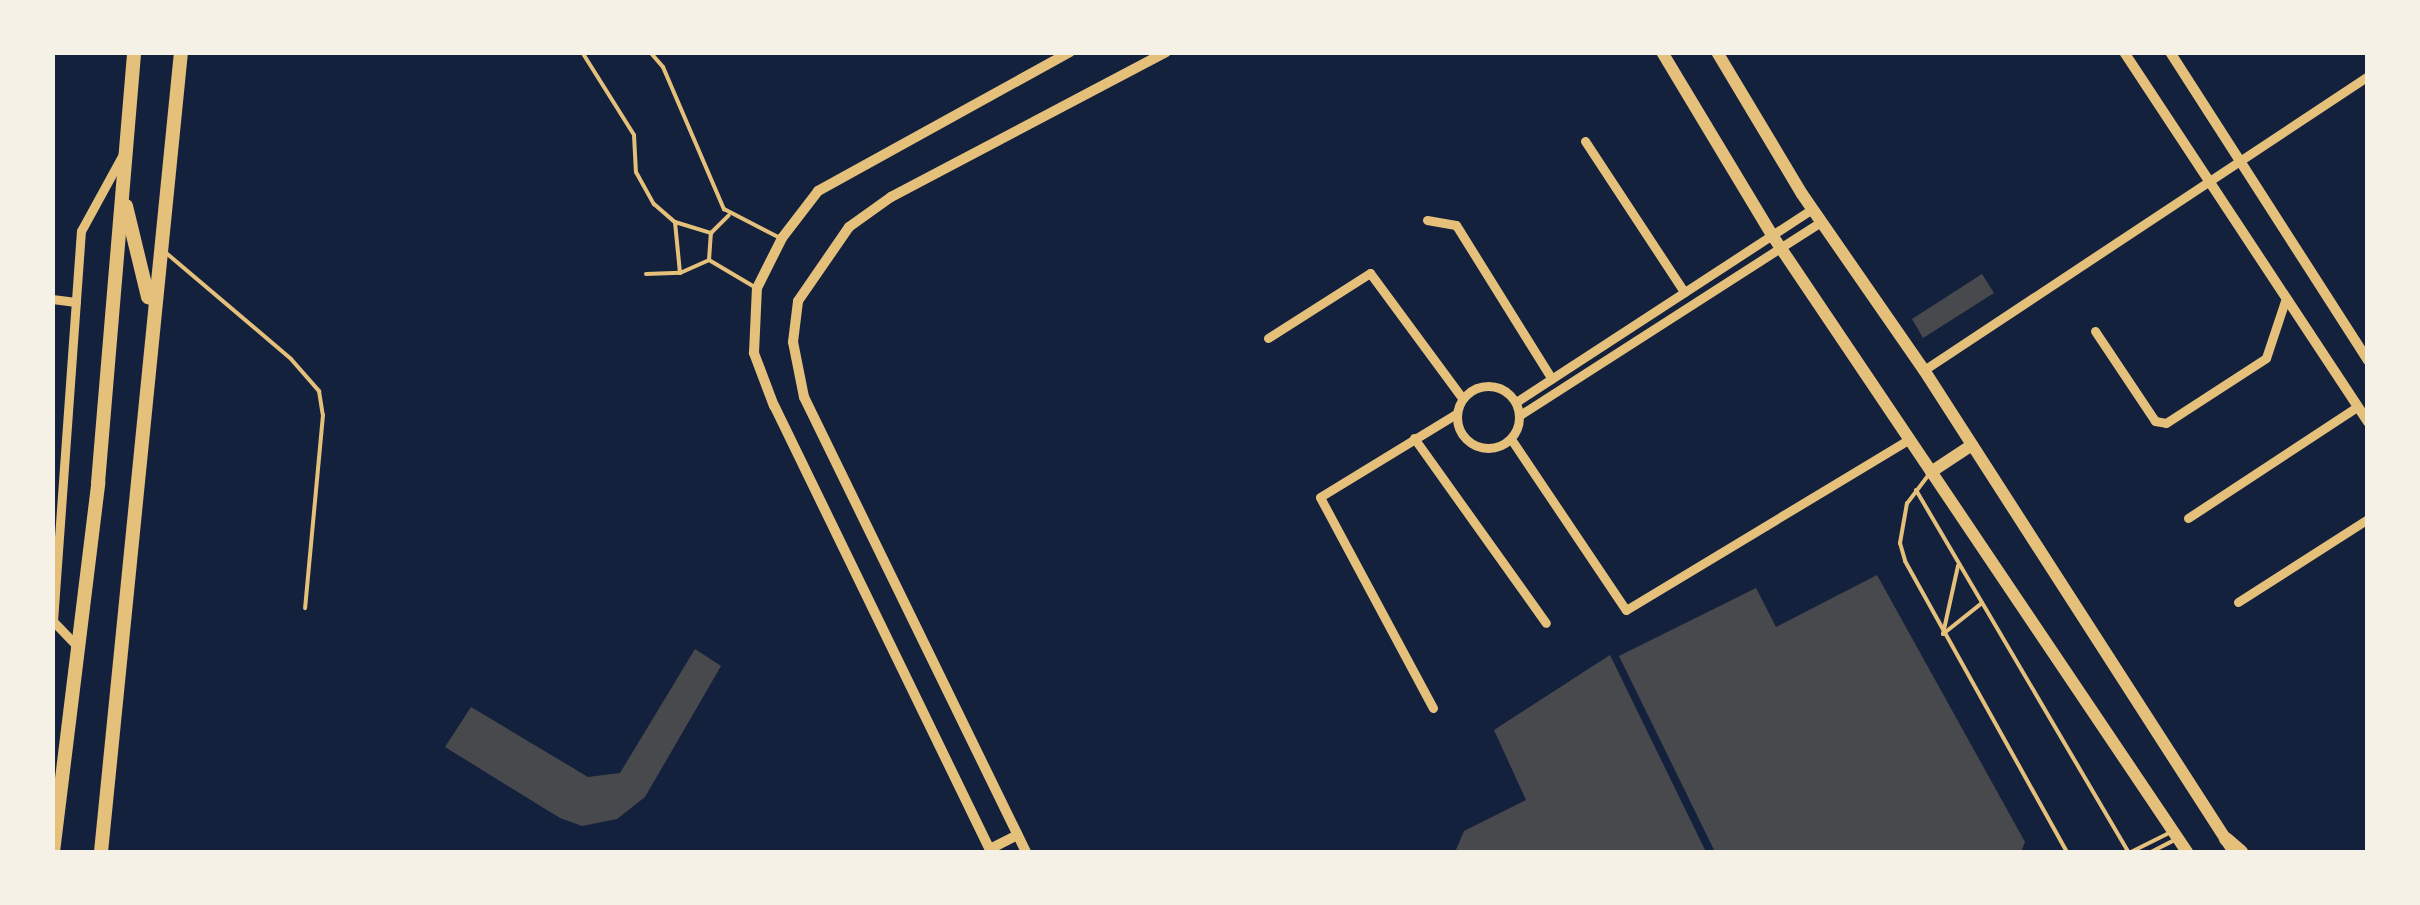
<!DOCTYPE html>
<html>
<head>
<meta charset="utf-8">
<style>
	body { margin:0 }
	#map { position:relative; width:2420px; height:905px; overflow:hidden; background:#14213d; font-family:"Golos Text",sans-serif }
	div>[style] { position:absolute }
	.building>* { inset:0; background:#48494c }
	.service>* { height:4px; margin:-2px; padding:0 2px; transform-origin:2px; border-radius:2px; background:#e5c07b }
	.minor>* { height:9px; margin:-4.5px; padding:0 4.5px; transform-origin:4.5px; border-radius:4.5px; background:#e5c07b }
	.minor>.ring { margin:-4.5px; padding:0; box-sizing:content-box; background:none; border:9px solid #e5c07b; border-radius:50% }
	.tertiary>* { height:10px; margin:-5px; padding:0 5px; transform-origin:5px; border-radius:5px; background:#e5c07b }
	.secondary>* { height:12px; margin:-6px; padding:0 6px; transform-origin:6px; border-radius:6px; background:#e5c07b }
	.primary>* { height:14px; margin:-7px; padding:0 7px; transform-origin:7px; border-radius:7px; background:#e5c07b }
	span { translate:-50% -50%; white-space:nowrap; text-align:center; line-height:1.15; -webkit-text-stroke:10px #f6f1e7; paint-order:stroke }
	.frame { position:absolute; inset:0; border:55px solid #f6f1e7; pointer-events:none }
</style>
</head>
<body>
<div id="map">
	<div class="building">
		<i style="clip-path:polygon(1982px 274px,1994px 293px,1923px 338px,1912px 319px)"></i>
		<i style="clip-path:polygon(1877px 575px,2025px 842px,2021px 852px,1715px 852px,1619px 656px,1756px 588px,1776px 627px)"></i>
		<i style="clip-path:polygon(695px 649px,721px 666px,645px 797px,617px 819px,582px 826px,560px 818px,445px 747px,471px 707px,588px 777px,620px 773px)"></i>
		<i style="clip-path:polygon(1610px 655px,1706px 852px,1455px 852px,1464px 831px,1526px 800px,1494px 730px)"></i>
	</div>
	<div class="service">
		<i style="left:582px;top:52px;width:98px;rotate:57.9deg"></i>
		<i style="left:634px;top:135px;width:37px;rotate:87deg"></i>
		<i style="left:636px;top:172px;width:37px;rotate:61deg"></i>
		<i style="left:654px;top:204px;width:28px;rotate:41deg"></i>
		<i style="left:650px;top:52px;width:20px;rotate:49deg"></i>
		<i style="left:663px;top:67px;width:155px;rotate:66.8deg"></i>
		<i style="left:724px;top:209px;width:61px;rotate:27.4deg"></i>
		<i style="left:165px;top:252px;width:165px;rotate:40.3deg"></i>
		<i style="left:291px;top:359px;width:43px;rotate:48.8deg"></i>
		<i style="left:319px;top:391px;width:24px;rotate:81deg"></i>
		<i style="left:323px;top:415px;width:194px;rotate:95.3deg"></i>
		<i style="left:709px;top:260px;width:27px;rotate:-86deg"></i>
		<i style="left:711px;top:233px;width:25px;rotate:-45deg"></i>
		<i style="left:680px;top:273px;width:51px;rotate:-95.6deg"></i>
		<i style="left:675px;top:222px;width:38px;rotate:17deg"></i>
		<i style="left:646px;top:274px;width:34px;rotate:-2deg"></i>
		<i style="left:680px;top:273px;width:32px;rotate:-24deg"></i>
		<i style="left:709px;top:260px;width:51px;rotate:30.6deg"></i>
		<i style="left:1930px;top:473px;width:38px;rotate:127deg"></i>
		<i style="left:1907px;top:503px;width:41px;rotate:99.9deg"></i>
		<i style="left:1900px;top:543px;width:19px;rotate:74deg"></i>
		<i style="left:1905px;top:561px;width:333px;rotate:60.9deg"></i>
		<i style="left:1916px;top:490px;width:420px;rotate:59.6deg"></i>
		<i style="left:1943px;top:634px;width:70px;rotate:-77.6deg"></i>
		<i style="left:1943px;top:634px;width:50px;rotate:-38.5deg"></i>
		<i style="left:2131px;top:852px;width:42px;rotate:-26.6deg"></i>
		<i style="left:2151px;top:852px;width:25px;rotate:-27deg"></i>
	</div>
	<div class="minor">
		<i style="left:1585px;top:141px;width:181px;rotate:56.7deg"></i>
		<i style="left:1427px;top:220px;width:29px;rotate:10deg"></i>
		<i style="left:1456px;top:225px;width:181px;rotate:58.1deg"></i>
		<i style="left:52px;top:299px;width:24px;rotate:7deg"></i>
		<i style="left:2095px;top:331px;width:108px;rotate:56.3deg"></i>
		<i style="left:2155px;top:421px;width:11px;rotate:10deg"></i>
		<i style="left:2166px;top:423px;width:119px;rotate:-33deg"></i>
		<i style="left:2266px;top:358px;width:60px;rotate:-71.6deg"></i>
		<i style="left:1268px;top:338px;width:121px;rotate:-32.5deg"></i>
		<i style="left:1370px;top:273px;width:155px;rotate:53.6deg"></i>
		<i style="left:1924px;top:370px;width:533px;rotate:-33.51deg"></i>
		<i class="ring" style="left:1457px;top:386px;width:53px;height:53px"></i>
		<i style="left:1516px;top:402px;width:353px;rotate:-33.1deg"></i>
		<i style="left:1520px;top:415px;width:358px;rotate:-32.7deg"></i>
		<i style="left:1414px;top:438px;width:227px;rotate:54.5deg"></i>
		<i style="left:1511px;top:439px;width:206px;rotate:56.1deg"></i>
		<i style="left:1626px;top:610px;width:331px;rotate:-31.1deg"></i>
		<i style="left:2188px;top:518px;width:202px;rotate:-33.3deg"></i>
		<i style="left:2238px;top:602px;width:154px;rotate:-32.6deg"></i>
		<i style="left:78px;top:647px;width:36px;rotate:-134deg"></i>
		<i style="left:53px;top:621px;width:391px;rotate:-85.9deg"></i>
		<i style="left:81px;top:231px;width:85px;rotate:-61.3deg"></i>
		<i style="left:1433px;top:708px;width:239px;rotate:-118.2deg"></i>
		<i style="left:1320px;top:497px;width:159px;rotate:-31.4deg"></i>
	</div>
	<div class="tertiary">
		<i style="left:2124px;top:52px;width:443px;rotate:56.6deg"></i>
		<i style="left:2170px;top:52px;width:367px;rotate:57.3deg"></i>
		<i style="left:990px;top:849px;width:31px;rotate:-27deg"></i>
		<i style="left:991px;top:852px;width:496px;rotate:-115.9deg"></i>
		<i style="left:774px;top:406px;width:57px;rotate:-110.7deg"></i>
		<i style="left:754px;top:353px;width:65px;rotate:-87.4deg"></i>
		<i style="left:757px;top:288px;width:56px;rotate:-63.4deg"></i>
		<i style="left:782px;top:238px;width:59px;rotate:-52.5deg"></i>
		<i style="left:818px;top:191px;width:288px;rotate:-28.9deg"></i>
		<i style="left:1026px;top:852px;width:506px;rotate:-116.01deg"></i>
		<i style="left:804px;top:397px;width:56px;rotate:-101.3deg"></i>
		<i style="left:793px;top:342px;width:41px;rotate:-83deg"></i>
		<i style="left:798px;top:301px;width:90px;rotate:-55.4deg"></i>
		<i style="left:849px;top:227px;width:52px;rotate:-35.5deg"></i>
		<i style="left:891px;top:197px;width:311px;rotate:-27.8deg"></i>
	</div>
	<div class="secondary">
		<i style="left:1662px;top:52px;width:214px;rotate:59deg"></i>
		<i style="left:1772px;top:235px;width:744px;rotate:56.07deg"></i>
		<i style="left:1717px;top:52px;width:165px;rotate:59.1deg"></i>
		<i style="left:1802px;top:194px;width:214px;rotate:55.3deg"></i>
		<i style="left:1924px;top:370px;width:566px;rotate:57.26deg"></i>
		<i style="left:1931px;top:472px;width:49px;rotate:-33.4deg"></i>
	</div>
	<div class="primary">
		<i style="left:126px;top:206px;width:94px;rotate:76.4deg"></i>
		<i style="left:2226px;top:839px;width:20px;rotate:41deg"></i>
		<i style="left:53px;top:852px;width:372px;rotate:-83deg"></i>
		<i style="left:98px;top:483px;width:433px;rotate:-85.2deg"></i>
		<i style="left:101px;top:852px;width:804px;rotate:-84.29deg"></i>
	</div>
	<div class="frame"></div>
</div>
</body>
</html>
